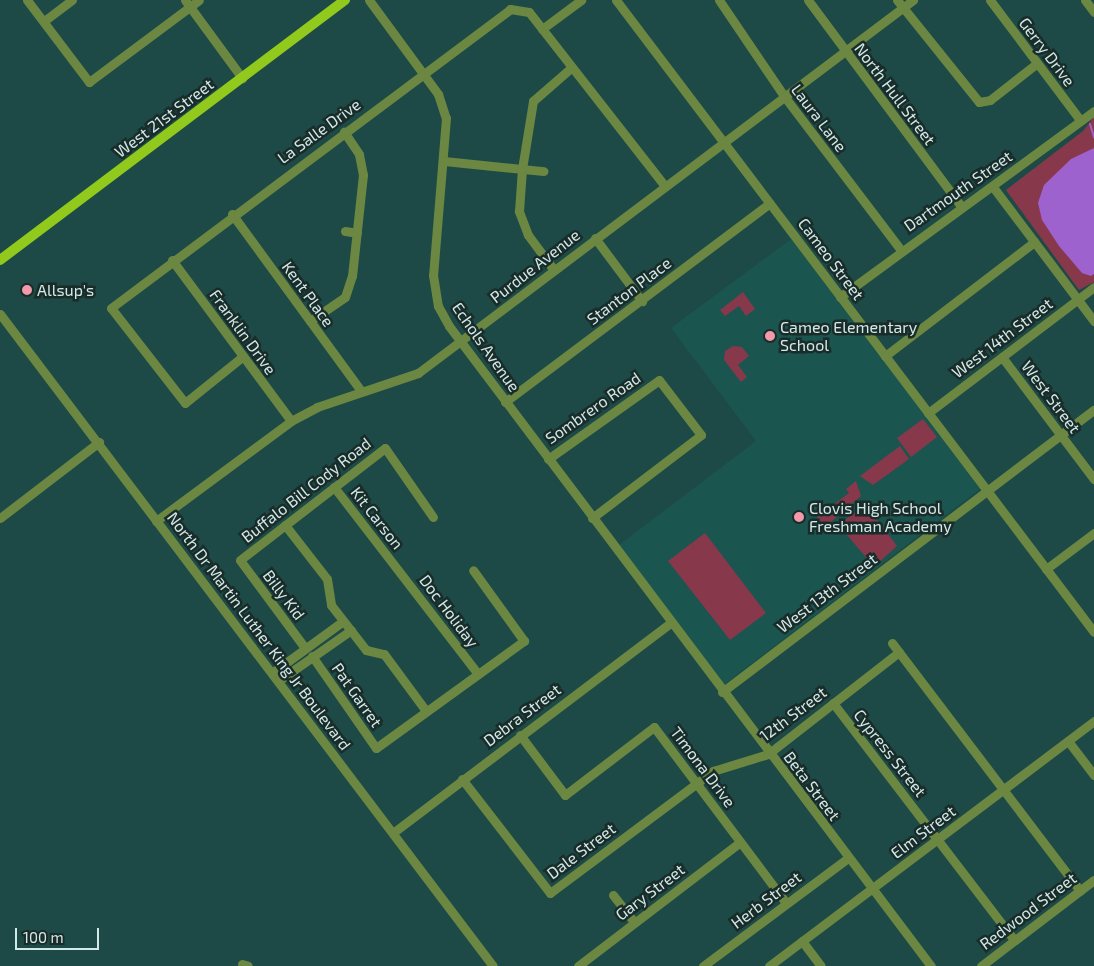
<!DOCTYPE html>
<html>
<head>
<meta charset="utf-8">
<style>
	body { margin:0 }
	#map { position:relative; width:1094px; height:966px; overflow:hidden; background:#1d4a46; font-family:"Exo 2",sans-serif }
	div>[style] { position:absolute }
	.built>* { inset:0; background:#1a5550 }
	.green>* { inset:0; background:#88384b }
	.water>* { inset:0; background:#9e62cf }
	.stream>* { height:2px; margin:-1px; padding:0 1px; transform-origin:1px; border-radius:1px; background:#9e62cf }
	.minor>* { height:9px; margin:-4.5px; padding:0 4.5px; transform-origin:4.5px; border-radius:4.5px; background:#6b8741 }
	.major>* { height:10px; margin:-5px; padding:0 5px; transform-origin:5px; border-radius:5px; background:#91ca1c }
	.dots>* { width:14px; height:14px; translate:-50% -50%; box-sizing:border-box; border:2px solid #192c2a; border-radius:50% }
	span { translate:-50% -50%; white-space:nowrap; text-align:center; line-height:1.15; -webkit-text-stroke:5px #192c2a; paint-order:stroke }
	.street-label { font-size:16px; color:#d2eae7 }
	.poi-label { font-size:16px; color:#d2eae7 }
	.left { translate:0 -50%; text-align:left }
	.scale { position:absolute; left:15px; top:928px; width:84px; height:22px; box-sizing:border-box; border:2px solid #d2eae7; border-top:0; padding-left:6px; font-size:15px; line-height:18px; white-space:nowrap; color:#d2eae7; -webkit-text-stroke:4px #192c2a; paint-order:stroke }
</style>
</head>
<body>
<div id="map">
	<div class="built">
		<i style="clip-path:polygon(791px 239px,980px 489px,722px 686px,619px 545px,756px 441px,671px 328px)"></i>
	</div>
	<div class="green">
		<i style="clip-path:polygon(1094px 117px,1094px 282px,1079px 290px,1006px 190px,1083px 131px)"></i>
		<i style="clip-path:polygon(743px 292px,755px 309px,746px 316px,739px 306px,725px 316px,720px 310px)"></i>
		<i style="clip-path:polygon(733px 346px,742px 347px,749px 356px,738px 365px,747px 377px,741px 382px,724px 360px,725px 351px)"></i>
		<i style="clip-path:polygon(923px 419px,937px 437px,911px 457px,897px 438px)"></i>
		<i style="clip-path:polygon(900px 446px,909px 459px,873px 485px,860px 476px)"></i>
		<i style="clip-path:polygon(856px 481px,861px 496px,825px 527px,817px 517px,849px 493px,846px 489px)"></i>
		<i style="clip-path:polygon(861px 508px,869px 509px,897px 546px,874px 567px,842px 529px,845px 520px)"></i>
		<i style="clip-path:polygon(705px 533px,766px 613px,730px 640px,668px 561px)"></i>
	</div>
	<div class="water">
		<i style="clip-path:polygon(1094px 148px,1094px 274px,1091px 276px,1082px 273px,1059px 246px,1042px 220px,1038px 203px,1044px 185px,1071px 159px)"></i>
	</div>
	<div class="stream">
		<i style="left:1090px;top:124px;width:14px;rotate:73deg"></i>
	</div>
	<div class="minor">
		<i style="left:27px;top:0;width:103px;rotate:52.9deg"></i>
		<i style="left:89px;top:82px;width:137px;rotate:-36.7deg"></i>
		<i style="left:185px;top:0;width:97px;rotate:53.8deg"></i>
		<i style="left:369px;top:0;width:117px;rotate:53.7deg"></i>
		<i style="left:438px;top:94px;width:25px;rotate:72deg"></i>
		<i style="left:446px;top:118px;width:158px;rotate:94.7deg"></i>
		<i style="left:433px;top:275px;width:31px;rotate:81deg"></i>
		<i style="left:438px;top:306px;width:23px;rotate:61deg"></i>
		<i style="left:449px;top:326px;width:801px;rotate:53.02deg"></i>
		<i style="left:616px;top:0;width:792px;rotate:52.9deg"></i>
		<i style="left:719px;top:0;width:116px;rotate:55.9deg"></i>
		<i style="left:784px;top:96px;width:193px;rotate:52.8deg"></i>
		<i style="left:808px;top:0;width:255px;rotate:53.4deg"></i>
		<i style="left:897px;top:0;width:131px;rotate:51.2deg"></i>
		<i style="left:979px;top:102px;width:11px;rotate:-10deg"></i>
		<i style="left:990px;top:100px;width:58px;rotate:-38deg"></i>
		<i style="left:990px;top:0;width:151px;rotate:53.1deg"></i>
		<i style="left:1085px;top:0;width:15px;rotate:53deg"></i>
		<i style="left:44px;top:21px;width:35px;rotate:-37deg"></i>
		<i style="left:542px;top:29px;width:49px;rotate:-36.6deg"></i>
		<i style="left:444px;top:161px;width:100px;rotate:5.8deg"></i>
		<i style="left:993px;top:187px;width:168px;rotate:53deg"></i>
		<i style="left:232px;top:214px;width:219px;rotate:53.9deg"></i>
		<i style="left:345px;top:231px;width:12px;rotate:9deg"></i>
		<i style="left:595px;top:238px;width:79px;rotate:53.3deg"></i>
		<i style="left:172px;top:260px;width:200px;rotate:53.5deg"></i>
		<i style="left:554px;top:270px;width:44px;rotate:-126.6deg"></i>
		<i style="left:528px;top:235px;width:26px;rotate:-111deg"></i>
		<i style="left:519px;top:211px;width:42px;rotate:-85.9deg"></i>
		<i style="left:522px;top:169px;width:69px;rotate:-80.8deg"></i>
		<i style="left:533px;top:101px;width:50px;rotate:-41deg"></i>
		<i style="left:840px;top:297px;width:315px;rotate:-36.2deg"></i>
		<i style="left:0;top:314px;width:817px;rotate:52.91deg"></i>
		<i style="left:310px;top:321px;width:42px;rotate:-34.4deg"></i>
		<i style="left:345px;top:297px;width:22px;rotate:-72deg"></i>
		<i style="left:352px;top:276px;width:102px;rotate:-83.8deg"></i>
		<i style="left:363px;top:175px;width:21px;rotate:-101deg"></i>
		<i style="left:359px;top:154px;width:27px;rotate:-124deg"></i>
		<i style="left:885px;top:356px;width:188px;rotate:-37.4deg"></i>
		<i style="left:242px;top:357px;width:73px;rotate:141.1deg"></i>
		<i style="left:185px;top:403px;width:120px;rotate:-127.9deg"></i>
		<i style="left:111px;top:308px;width:499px;rotate:-36.8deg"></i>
		<i style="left:510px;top:9px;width:19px;rotate:9deg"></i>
		<i style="left:529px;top:12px;width:221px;rotate:52deg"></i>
		<i style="left:1002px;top:357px;width:153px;rotate:53deg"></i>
		<i style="left:505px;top:402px;width:331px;rotate:-36.9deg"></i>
		<i style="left:928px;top:413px;width:208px;rotate:-37.2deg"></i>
		<i style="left:548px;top:459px;width:136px;rotate:-35.4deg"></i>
		<i style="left:659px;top:380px;width:69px;rotate:52.6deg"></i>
		<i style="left:701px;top:435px;width:137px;rotate:142.7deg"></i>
		<i style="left:334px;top:487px;width:236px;rotate:52.4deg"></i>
		<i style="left:0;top:518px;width:125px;rotate:-37.5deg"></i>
		<i style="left:156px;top:521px;width:168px;rotate:-36.5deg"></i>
		<i style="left:291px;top:421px;width:30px;rotate:-28deg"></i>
		<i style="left:317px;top:407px;width:107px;rotate:-18.6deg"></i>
		<i style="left:418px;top:373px;width:620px;rotate:-37deg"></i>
		<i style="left:285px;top:525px;width:68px;rotate:52.1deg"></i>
		<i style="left:327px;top:579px;width:26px;rotate:81deg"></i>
		<i style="left:331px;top:605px;width:57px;rotate:52.1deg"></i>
		<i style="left:366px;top:650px;width:18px;rotate:13deg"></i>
		<i style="left:384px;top:654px;width:71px;rotate:53.6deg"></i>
		<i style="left:1046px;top:569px;width:60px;rotate:-36.9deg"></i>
		<i style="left:892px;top:643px;width:311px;rotate:52.8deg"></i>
		<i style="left:305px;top:648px;width:109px;rotate:-126.5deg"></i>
		<i style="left:240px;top:560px;width:183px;rotate:-37.7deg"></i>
		<i style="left:385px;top:448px;width:84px;rotate:55.2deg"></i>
		<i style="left:312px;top:656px;width:112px;rotate:55.2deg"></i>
		<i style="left:376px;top:748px;width:183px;rotate:-35.9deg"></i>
		<i style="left:524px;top:641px;width:87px;rotate:-125.7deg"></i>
		<i style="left:272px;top:673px;width:88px;rotate:-36.2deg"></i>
		<i style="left:278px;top:681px;width:89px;rotate:-34.9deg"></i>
		<i style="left:722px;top:692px;width:467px;rotate:-37.2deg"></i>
		<i style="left:833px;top:703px;width:298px;rotate:52.6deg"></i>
		<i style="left:520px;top:735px;width:75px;rotate:53.1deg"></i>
		<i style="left:565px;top:795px;width:112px;rotate:-37.4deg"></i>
		<i style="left:654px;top:727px;width:220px;rotate:53.1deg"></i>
		<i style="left:1068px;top:741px;width:43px;rotate:52.6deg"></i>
		<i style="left:462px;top:779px;width:144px;rotate:52.3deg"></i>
		<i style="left:550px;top:893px;width:204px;rotate:-36.8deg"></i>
		<i style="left:713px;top:771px;width:58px;rotate:-17.2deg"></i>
		<i style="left:768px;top:754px;width:166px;rotate:-37.9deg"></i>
		<i style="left:394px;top:832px;width:345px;rotate:-37.1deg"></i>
		<i style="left:613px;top:895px;width:34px;rotate:52deg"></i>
		<i style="left:802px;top:941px;width:31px;rotate:53deg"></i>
		<i style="left:242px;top:964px;width:6px;rotate:18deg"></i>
		<i style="left:578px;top:966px;width:204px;rotate:-37.4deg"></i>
		<i style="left:703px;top:966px;width:181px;rotate:-36.7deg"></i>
		<i style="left:769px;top:966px;width:407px;rotate:-37deg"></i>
		<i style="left:981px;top:966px;width:142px;rotate:-37.3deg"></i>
	</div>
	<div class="major">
		<i style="left:0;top:260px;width:432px;rotate:-37deg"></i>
	</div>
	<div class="dots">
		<i style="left:27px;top:290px;background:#f39aaa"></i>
		<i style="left:770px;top:336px;background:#f39aaa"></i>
		<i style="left:799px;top:517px;background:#f39aaa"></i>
	</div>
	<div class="street-label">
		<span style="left:1047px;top:52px;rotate:53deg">Gerry Drive</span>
		<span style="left:895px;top:94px;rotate:53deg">North Hull Street</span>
		<span style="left:164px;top:118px;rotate:-37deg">West 21st Street</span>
		<span style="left:819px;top:118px;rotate:53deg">Laura Lane</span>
		<span style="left:319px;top:131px;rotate:-36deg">La Salle Drive</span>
		<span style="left:958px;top:191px;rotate:-35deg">Dartmouth Street</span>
		<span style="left:831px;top:259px;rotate:53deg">Cameo Street</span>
		<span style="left:535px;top:266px;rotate:-38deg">Purdue Avenue</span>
		<span style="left:629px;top:291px;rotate:-37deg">Stanton Place</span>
		<span style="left:308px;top:294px;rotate:54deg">Kent Place</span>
		<span style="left:243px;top:332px;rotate:54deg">Franklin Drive</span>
		<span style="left:1002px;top:338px;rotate:-37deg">West 14th Street</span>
		<span style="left:486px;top:347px;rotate:55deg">Echols Avenue</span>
		<span style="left:1051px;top:397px;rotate:53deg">West Street</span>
		<span style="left:593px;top:408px;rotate:-35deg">Sombrero Road</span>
		<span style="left:306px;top:490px;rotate:-38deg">Buffalo Bill Cody Road</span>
		<span style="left:377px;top:518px;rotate:52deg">Kit Carson</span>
		<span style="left:827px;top:593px;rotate:-37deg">West 13th Street</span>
		<span style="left:284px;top:595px;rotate:53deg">Billy Kid</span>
		<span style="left:449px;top:611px;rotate:53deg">Doc Holiday</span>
		<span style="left:259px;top:631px;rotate:53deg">North Dr Martin Luther King Jr Boulevard</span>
		<span style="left:357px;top:695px;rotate:55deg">Pat Garret</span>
		<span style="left:793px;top:714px;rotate:-37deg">12th Street</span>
		<span style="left:522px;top:715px;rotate:-37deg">Debra Street</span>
		<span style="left:890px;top:753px;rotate:52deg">Cypress Street</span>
		<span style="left:703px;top:767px;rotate:53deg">Timona Drive</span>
		<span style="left:812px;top:786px;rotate:53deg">Beta Street</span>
		<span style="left:923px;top:832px;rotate:-37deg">Elm Street</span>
		<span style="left:581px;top:851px;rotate:-37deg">Dale Street</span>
		<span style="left:650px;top:892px;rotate:-37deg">Gary Street</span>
		<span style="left:766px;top:900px;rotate:-37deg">Herb Street</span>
		<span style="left:1028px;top:911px;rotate:-37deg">Redwood Street</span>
	</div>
	<div class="poi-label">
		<span class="left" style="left:37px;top:290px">Allsup's</span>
		<span class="left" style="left:780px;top:336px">Cameo Elementary<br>School</span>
		<span class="left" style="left:809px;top:517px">Clovis High School<br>Freshman Academy</span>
	</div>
	<div class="scale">100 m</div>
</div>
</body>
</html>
